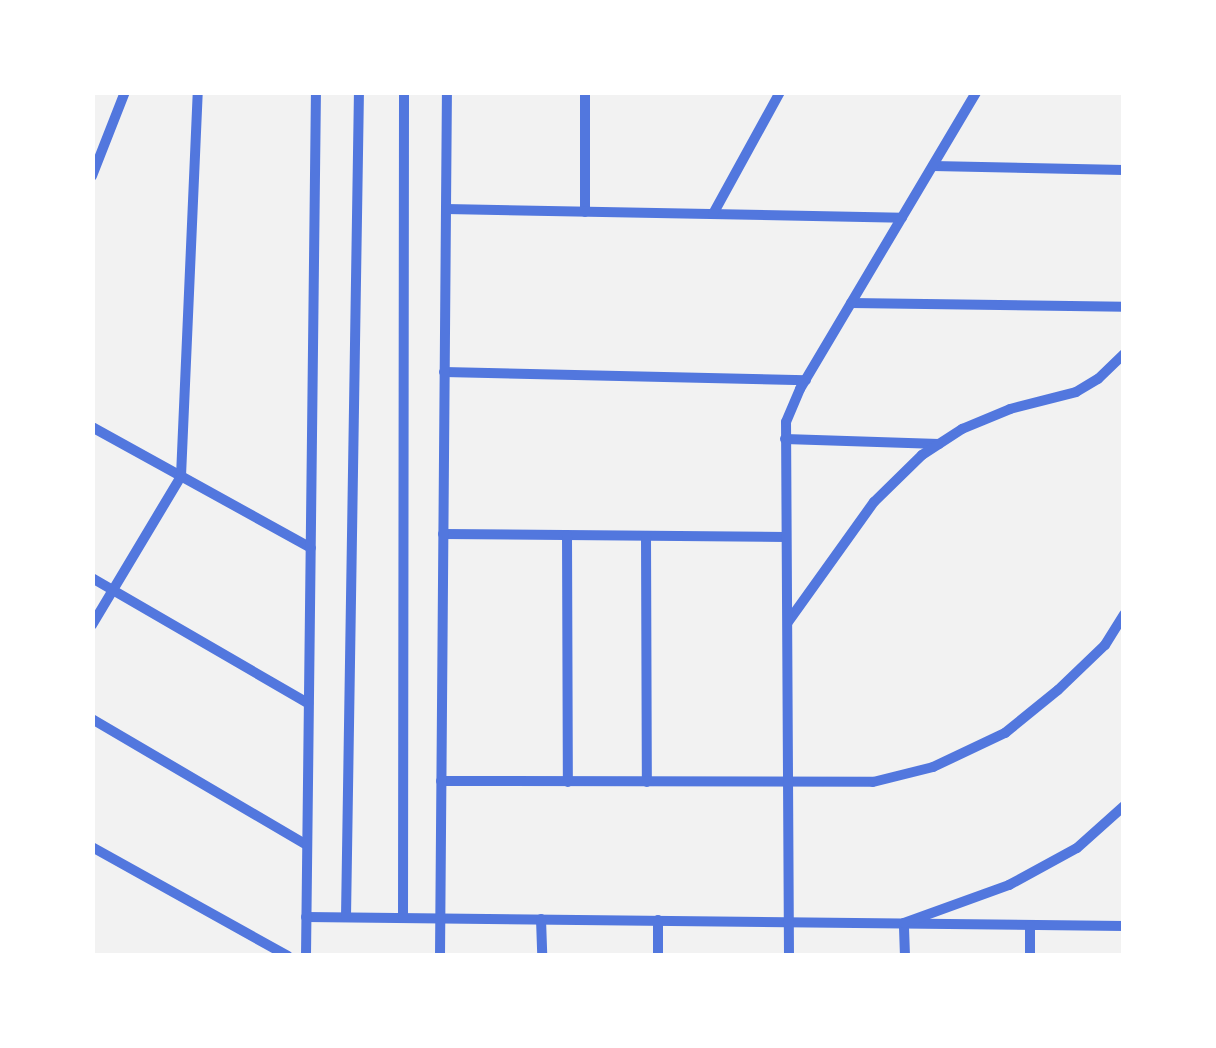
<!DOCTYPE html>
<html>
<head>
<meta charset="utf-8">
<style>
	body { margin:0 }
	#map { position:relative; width:1216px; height:1048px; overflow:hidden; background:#f2f2f2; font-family:"PT Sans",sans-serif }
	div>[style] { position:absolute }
	.minor>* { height:10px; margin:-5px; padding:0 5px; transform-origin:5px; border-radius:5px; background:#5277de }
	span { translate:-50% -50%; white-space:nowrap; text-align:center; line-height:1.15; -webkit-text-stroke:8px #fff; paint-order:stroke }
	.frame { position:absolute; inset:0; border:95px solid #fff; pointer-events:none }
</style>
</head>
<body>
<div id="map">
	<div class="minor">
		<i style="left:585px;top:92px;width:120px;rotate:90deg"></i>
		<i style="left:933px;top:166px;width:191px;rotate:1.2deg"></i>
		<i style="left:92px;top:176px;width:90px;rotate:-68.6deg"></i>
		<i style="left:446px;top:209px;width:456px;rotate:1.1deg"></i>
		<i style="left:713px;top:214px;width:139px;rotate:-61.2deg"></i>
		<i style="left:851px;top:303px;width:273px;rotate:0.8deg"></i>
		<i style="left:444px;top:372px;width:362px;rotate:1.3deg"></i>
		<i style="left:92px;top:427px;width:250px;rotate:28.9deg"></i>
		<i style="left:785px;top:439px;width:154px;rotate:1.9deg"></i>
		<i style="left:443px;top:534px;width:343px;rotate:0.5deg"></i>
		<i style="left:567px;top:535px;width:247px;rotate:89.8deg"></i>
		<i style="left:646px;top:536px;width:246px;rotate:89.8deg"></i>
		<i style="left:92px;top:578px;width:250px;rotate:30.1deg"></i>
		<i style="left:788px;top:622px;width:148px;rotate:-54.4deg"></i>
		<i style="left:874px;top:502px;width:67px;rotate:-44.4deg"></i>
		<i style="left:922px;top:455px;width:48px;rotate:-33deg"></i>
		<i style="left:962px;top:429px;width:52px;rotate:-22.6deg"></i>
		<i style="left:1010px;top:409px;width:68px;rotate:-14.4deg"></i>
		<i style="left:1076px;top:392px;width:26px;rotate:-31deg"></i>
		<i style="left:1098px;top:379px;width:36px;rotate:-44deg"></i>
		<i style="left:92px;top:625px;width:174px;rotate:-59.1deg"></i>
		<i style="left:181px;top:476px;width:384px;rotate:-87.5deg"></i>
		<i style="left:92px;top:719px;width:249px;rotate:30.4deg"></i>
		<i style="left:441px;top:781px;width:432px;rotate:0.1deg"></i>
		<i style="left:873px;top:782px;width:62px;rotate:-14deg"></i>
		<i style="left:933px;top:767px;width:80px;rotate:-25.3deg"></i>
		<i style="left:1005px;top:733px;width:68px;rotate:-39.1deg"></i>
		<i style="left:1058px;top:690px;width:65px;rotate:-43.8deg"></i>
		<i style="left:1105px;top:645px;width:36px;rotate:-58deg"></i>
		<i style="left:92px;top:847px;width:224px;rotate:29.1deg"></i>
		<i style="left:306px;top:917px;width:818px;rotate:0.63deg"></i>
		<i style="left:346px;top:917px;width:825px;rotate:-89.1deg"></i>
		<i style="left:403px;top:918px;width:826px;rotate:-89.93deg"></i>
		<i style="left:541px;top:919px;width:37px;rotate:88deg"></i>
		<i style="left:658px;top:920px;width:36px;rotate:90deg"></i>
		<i style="left:1030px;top:925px;width:31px;rotate:90deg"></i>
		<i style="left:306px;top:956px;width:864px;rotate:-89.34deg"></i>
		<i style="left:440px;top:956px;width:864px;rotate:-89.54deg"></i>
		<i style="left:789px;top:956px;width:534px;rotate:-90.32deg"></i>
		<i style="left:786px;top:422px;width:36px;rotate:-67deg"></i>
		<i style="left:800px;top:389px;width:345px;rotate:-59.3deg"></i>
		<i style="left:905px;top:956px;width:33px;rotate:-92deg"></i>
		<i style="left:904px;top:923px;width:112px;rotate:-19.9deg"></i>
		<i style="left:1009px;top:885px;width:77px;rotate:-28.6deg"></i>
		<i style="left:1077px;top:848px;width:63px;rotate:-41.8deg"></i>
	</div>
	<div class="frame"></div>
</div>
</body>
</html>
